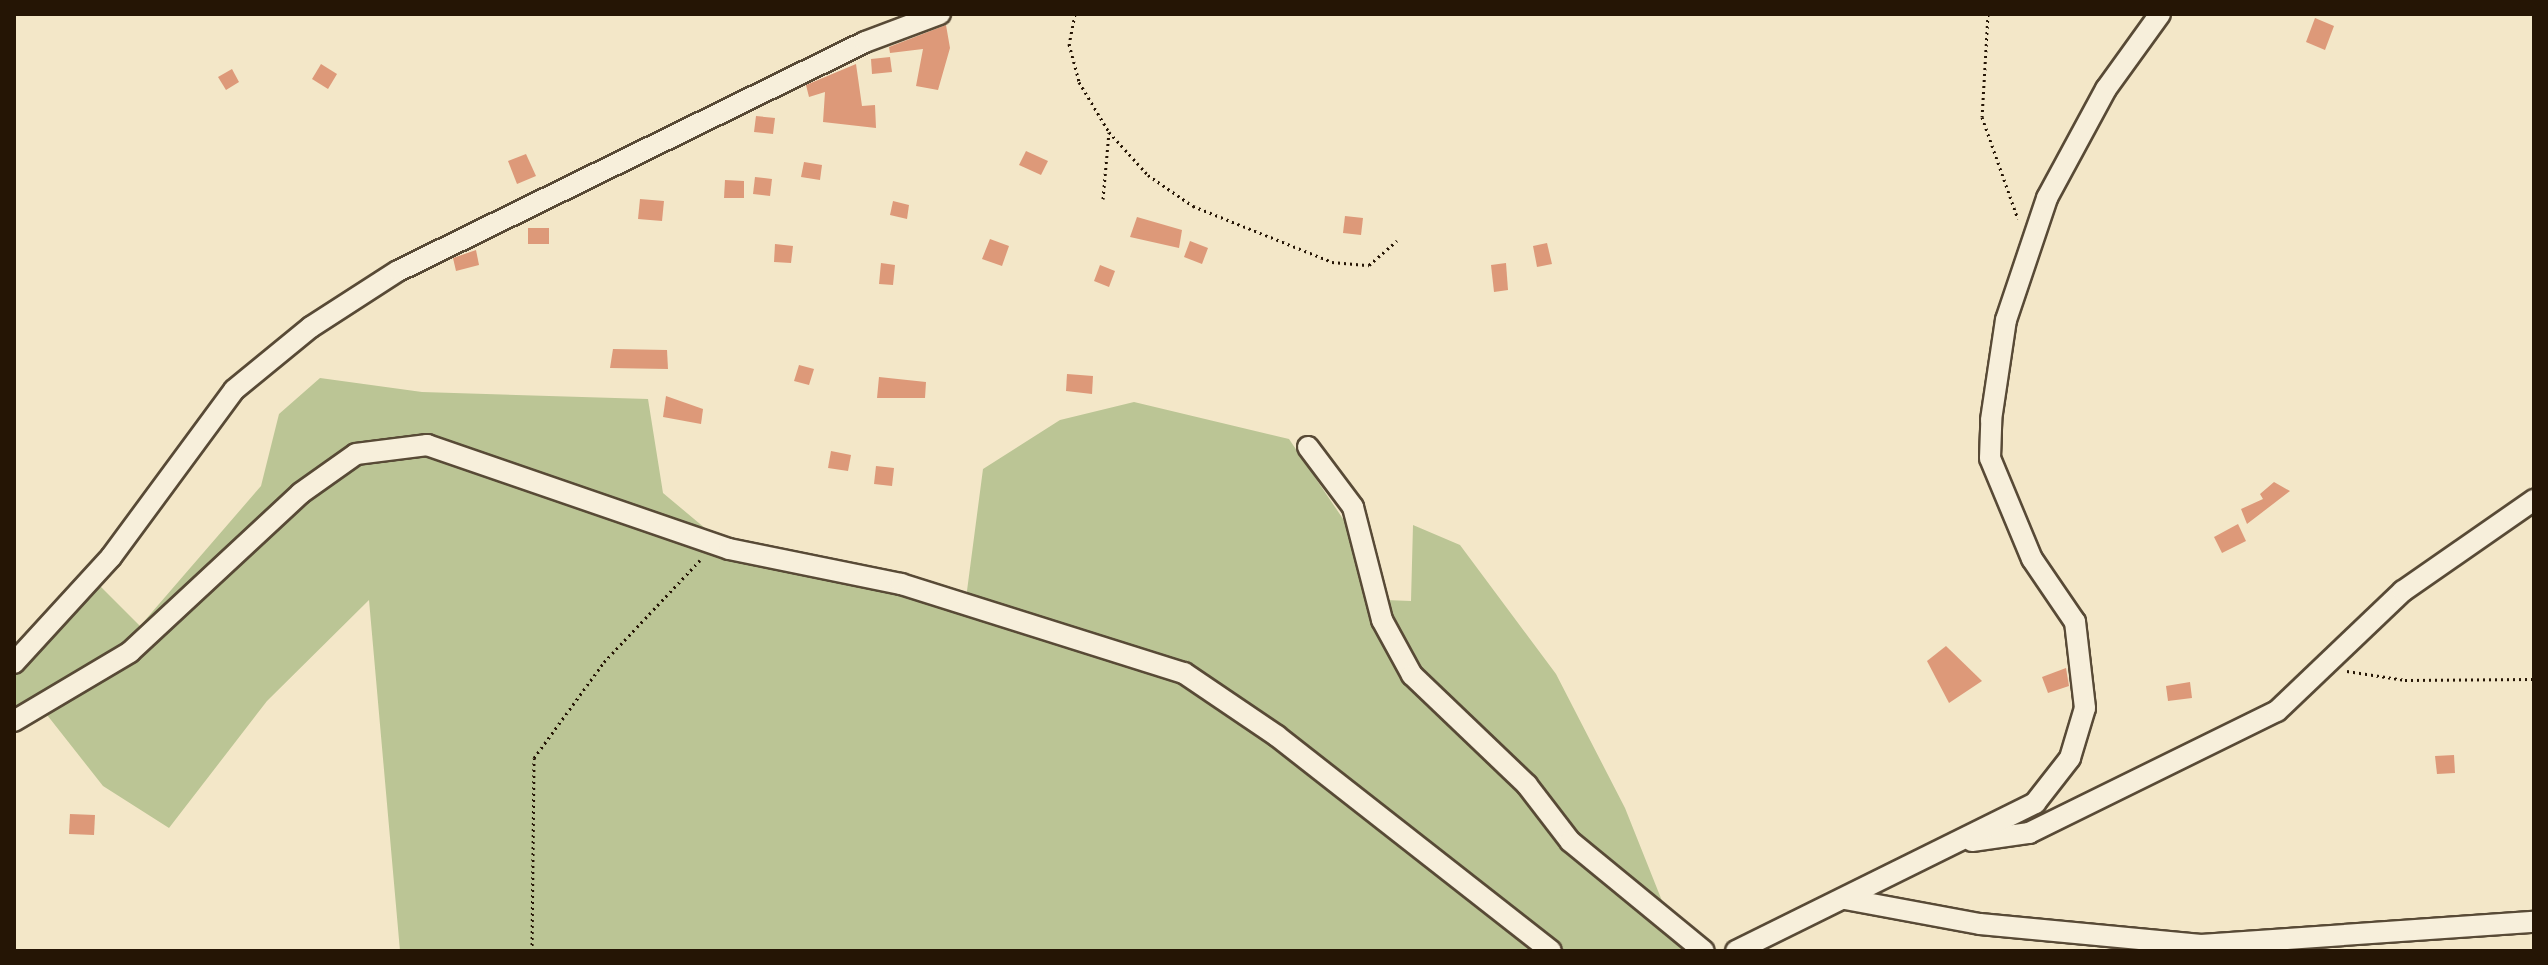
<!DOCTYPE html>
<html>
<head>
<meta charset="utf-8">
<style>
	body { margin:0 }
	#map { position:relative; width:2548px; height:965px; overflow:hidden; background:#f3e7c8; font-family:"IM FELL DW Pica",serif }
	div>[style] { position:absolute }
	.green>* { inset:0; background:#bbc595 }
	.building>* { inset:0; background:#dd9979 }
	.path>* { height:3px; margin-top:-1.5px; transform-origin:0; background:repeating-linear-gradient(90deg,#251505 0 2px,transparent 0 6px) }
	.roads { filter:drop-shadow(2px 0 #584a36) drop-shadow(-2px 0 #584a36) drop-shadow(0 2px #584a36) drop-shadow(0 -2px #584a36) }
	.minor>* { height:20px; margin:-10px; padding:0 10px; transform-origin:10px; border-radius:10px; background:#f7efdb }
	span { translate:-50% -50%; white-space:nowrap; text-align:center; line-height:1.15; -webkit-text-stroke:7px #f7efdb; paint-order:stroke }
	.frame { position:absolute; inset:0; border:16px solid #251505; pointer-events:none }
</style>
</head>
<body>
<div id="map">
	<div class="green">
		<i style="clip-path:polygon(320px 378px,422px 392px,648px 399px,663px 493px,712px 534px,965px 606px,983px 469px,1060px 420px,1134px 402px,1289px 439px,1362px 547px,1385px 600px,1411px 601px,1413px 525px,1460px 545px,1556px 674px,1625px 808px,1682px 951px,400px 951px,369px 600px,267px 701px,169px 828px,103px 786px,40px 706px,14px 721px,14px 656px,90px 576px,140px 626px,261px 486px,279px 414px)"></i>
	</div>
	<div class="building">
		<i style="clip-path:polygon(2315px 18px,2334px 26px,2325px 50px,2306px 42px)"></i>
		<i style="clip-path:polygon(946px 25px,950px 48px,938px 90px,916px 86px,923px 49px,890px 53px,889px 47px)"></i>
		<i style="clip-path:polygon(890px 57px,892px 72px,872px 74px,871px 59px)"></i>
		<i style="clip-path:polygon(321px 64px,337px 74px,328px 89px,312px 79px)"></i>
		<i style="clip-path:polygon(856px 64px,862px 106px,875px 105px,876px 128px,823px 122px,825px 92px,809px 97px,806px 85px)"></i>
		<i style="clip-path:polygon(232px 69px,239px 82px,226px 90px,218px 77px)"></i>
		<i style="clip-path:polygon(756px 116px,775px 118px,773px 134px,754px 132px)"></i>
		<i style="clip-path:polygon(1026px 151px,1048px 161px,1041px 175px,1019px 165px)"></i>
		<i style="clip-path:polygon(526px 154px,536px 176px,517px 184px,508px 161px)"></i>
		<i style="clip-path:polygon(804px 162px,822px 165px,820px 180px,801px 177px)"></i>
		<i style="clip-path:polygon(755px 177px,772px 179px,770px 196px,753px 194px)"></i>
		<i style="clip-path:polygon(725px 180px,744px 181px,744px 198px,724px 198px)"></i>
		<i style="clip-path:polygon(640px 199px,664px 201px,662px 221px,638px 219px)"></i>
		<i style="clip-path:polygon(893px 201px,909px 205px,907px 219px,890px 215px)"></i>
		<i style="clip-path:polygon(1345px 216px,1363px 218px,1361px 235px,1343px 233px)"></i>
		<i style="clip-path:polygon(1137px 217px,1182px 230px,1179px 248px,1130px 237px)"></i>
		<i style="clip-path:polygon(528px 228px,549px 228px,549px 244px,528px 244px)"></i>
		<i style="clip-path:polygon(990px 239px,1009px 246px,1002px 266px,982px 259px)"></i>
		<i style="clip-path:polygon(1190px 241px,1208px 248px,1202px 264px,1184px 257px)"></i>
		<i style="clip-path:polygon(1547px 243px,1552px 264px,1537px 267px,1533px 246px)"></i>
		<i style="clip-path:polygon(775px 244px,793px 246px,791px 263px,774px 262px)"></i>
		<i style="clip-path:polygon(476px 250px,479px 265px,456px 271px,453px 258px)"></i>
		<i style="clip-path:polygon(881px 263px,895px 265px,893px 285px,879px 284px)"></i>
		<i style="clip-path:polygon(1506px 263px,1508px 290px,1494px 292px,1491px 265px)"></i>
		<i style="clip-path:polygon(1100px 265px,1115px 271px,1109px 287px,1094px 281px)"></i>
		<i style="clip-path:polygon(613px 349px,667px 350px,668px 369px,610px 368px)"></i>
		<i style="clip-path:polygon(799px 365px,814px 369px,809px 385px,794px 381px)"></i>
		<i style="clip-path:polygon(1067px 374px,1093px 376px,1092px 394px,1066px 391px)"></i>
		<i style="clip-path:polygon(879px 377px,926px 382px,925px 398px,877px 398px)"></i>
		<i style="clip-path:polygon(666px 396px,703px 409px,701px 424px,663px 417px)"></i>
		<i style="clip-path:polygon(831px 451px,851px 455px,848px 471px,828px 468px)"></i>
		<i style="clip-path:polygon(876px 466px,894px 468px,892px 486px,874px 484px)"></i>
		<i style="clip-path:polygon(2274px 482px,2290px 491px,2247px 524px,2241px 509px,2263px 499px,2260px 494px)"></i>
		<i style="clip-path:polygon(2238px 524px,2246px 541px,2222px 553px,2214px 537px)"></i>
		<i style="clip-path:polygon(1946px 646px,1982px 681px,1949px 703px,1927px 661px)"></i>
		<i style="clip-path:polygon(2066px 668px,2069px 686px,2048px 693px,2042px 677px)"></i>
		<i style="clip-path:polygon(2190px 682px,2192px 698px,2168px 701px,2166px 686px)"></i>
		<i style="clip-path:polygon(2454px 755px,2455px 773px,2437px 774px,2435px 756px)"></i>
		<i style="clip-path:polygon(70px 814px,95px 815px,94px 835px,69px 834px)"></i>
	</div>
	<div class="path">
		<i style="left:1075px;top:14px;width:31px;rotate:101deg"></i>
		<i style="left:1069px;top:44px;width:39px;rotate:75deg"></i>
		<i style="left:1079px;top:82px;width:58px;rotate:59deg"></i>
		<i style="left:1109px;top:132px;width:58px;rotate:47.8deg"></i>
		<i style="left:1148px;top:175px;width:55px;rotate:34.6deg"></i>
		<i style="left:1193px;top:206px;width:150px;rotate:21.9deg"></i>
		<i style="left:1332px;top:262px;width:37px;rotate:5deg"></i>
		<i style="left:1369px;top:265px;width:37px;rotate:-41deg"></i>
		<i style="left:1988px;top:14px;width:103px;rotate:93.3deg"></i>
		<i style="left:1982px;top:117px;width:108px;rotate:70.6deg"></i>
		<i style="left:1103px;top:199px;width:67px;rotate:-84.9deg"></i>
		<i style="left:2347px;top:671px;width:59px;rotate:8.8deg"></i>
		<i style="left:2405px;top:680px;width:129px;rotate:-0.4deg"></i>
		<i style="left:532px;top:951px;width:193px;rotate:-89.4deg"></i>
		<i style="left:534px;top:758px;width:119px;rotate:-53.9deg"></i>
		<i style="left:604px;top:662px;width:140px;rotate:-46.7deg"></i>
	</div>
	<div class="roads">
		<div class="minor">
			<i style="left:1308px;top:447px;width:75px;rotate:53.1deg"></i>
			<i style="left:1353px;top:507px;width:117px;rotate:75.6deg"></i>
			<i style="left:1382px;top:620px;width:63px;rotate:61.4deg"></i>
			<i style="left:1412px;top:675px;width:159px;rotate:43.7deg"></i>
			<i style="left:1527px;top:785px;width:71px;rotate:52.5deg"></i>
			<i style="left:1570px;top:841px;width:173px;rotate:39.4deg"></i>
			<i style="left:14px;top:663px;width:144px;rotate:-47.5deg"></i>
			<i style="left:111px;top:557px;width:207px;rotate:-53.6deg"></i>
			<i style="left:234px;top:390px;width:99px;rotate:-39.3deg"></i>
			<i style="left:311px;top:327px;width:103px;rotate:-32.8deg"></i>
			<i style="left:398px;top:271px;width:520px;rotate:-26.12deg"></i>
			<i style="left:865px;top:42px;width:80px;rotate:-20.5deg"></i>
			<i style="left:14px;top:721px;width:135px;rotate:-30.7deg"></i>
			<i style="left:130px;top:652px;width:233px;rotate:-42.9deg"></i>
			<i style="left:301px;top:493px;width:67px;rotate:-35.3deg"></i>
			<i style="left:356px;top:454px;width:72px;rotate:-7.2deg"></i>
			<i style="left:427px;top:445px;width:319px;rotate:19deg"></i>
			<i style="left:729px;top:549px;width:176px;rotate:11.5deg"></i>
			<i style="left:901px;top:584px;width:297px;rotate:17.5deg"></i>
			<i style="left:1184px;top:673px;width:112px;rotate:34.1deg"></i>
			<i style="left:1277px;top:736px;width:348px;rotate:38.1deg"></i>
			<i style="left:1972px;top:841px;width:58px;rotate:-8deg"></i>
			<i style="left:2029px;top:833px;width:276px;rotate:-26.2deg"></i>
			<i style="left:2277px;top:711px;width:174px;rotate:-43.6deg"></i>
			<i style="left:2403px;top:591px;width:160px;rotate:-34.8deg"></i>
			<i style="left:1845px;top:899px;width:137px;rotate:10.5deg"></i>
			<i style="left:1980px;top:924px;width:222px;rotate:5.4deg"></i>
			<i style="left:2201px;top:945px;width:334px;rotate:-4deg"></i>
			<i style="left:1736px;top:951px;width:334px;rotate:-26.3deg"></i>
			<i style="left:2035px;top:803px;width:57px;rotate:-52.1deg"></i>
			<i style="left:2070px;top:758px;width:52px;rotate:-73.3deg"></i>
			<i style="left:2085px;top:708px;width:87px;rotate:-96.6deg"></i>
			<i style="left:2075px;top:622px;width:76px;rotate:-124.3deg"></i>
			<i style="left:2032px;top:559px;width:109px;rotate:-112.6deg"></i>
			<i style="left:1990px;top:458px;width:38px;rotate:-88deg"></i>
			<i style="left:1991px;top:420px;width:101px;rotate:-81.5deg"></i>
			<i style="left:2006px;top:320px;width:129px;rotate:-71.4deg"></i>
			<i style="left:2047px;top:198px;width:124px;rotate:-61.6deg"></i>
			<i style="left:2106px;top:89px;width:92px;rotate:-54.2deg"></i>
		</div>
	</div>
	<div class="frame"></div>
</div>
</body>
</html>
